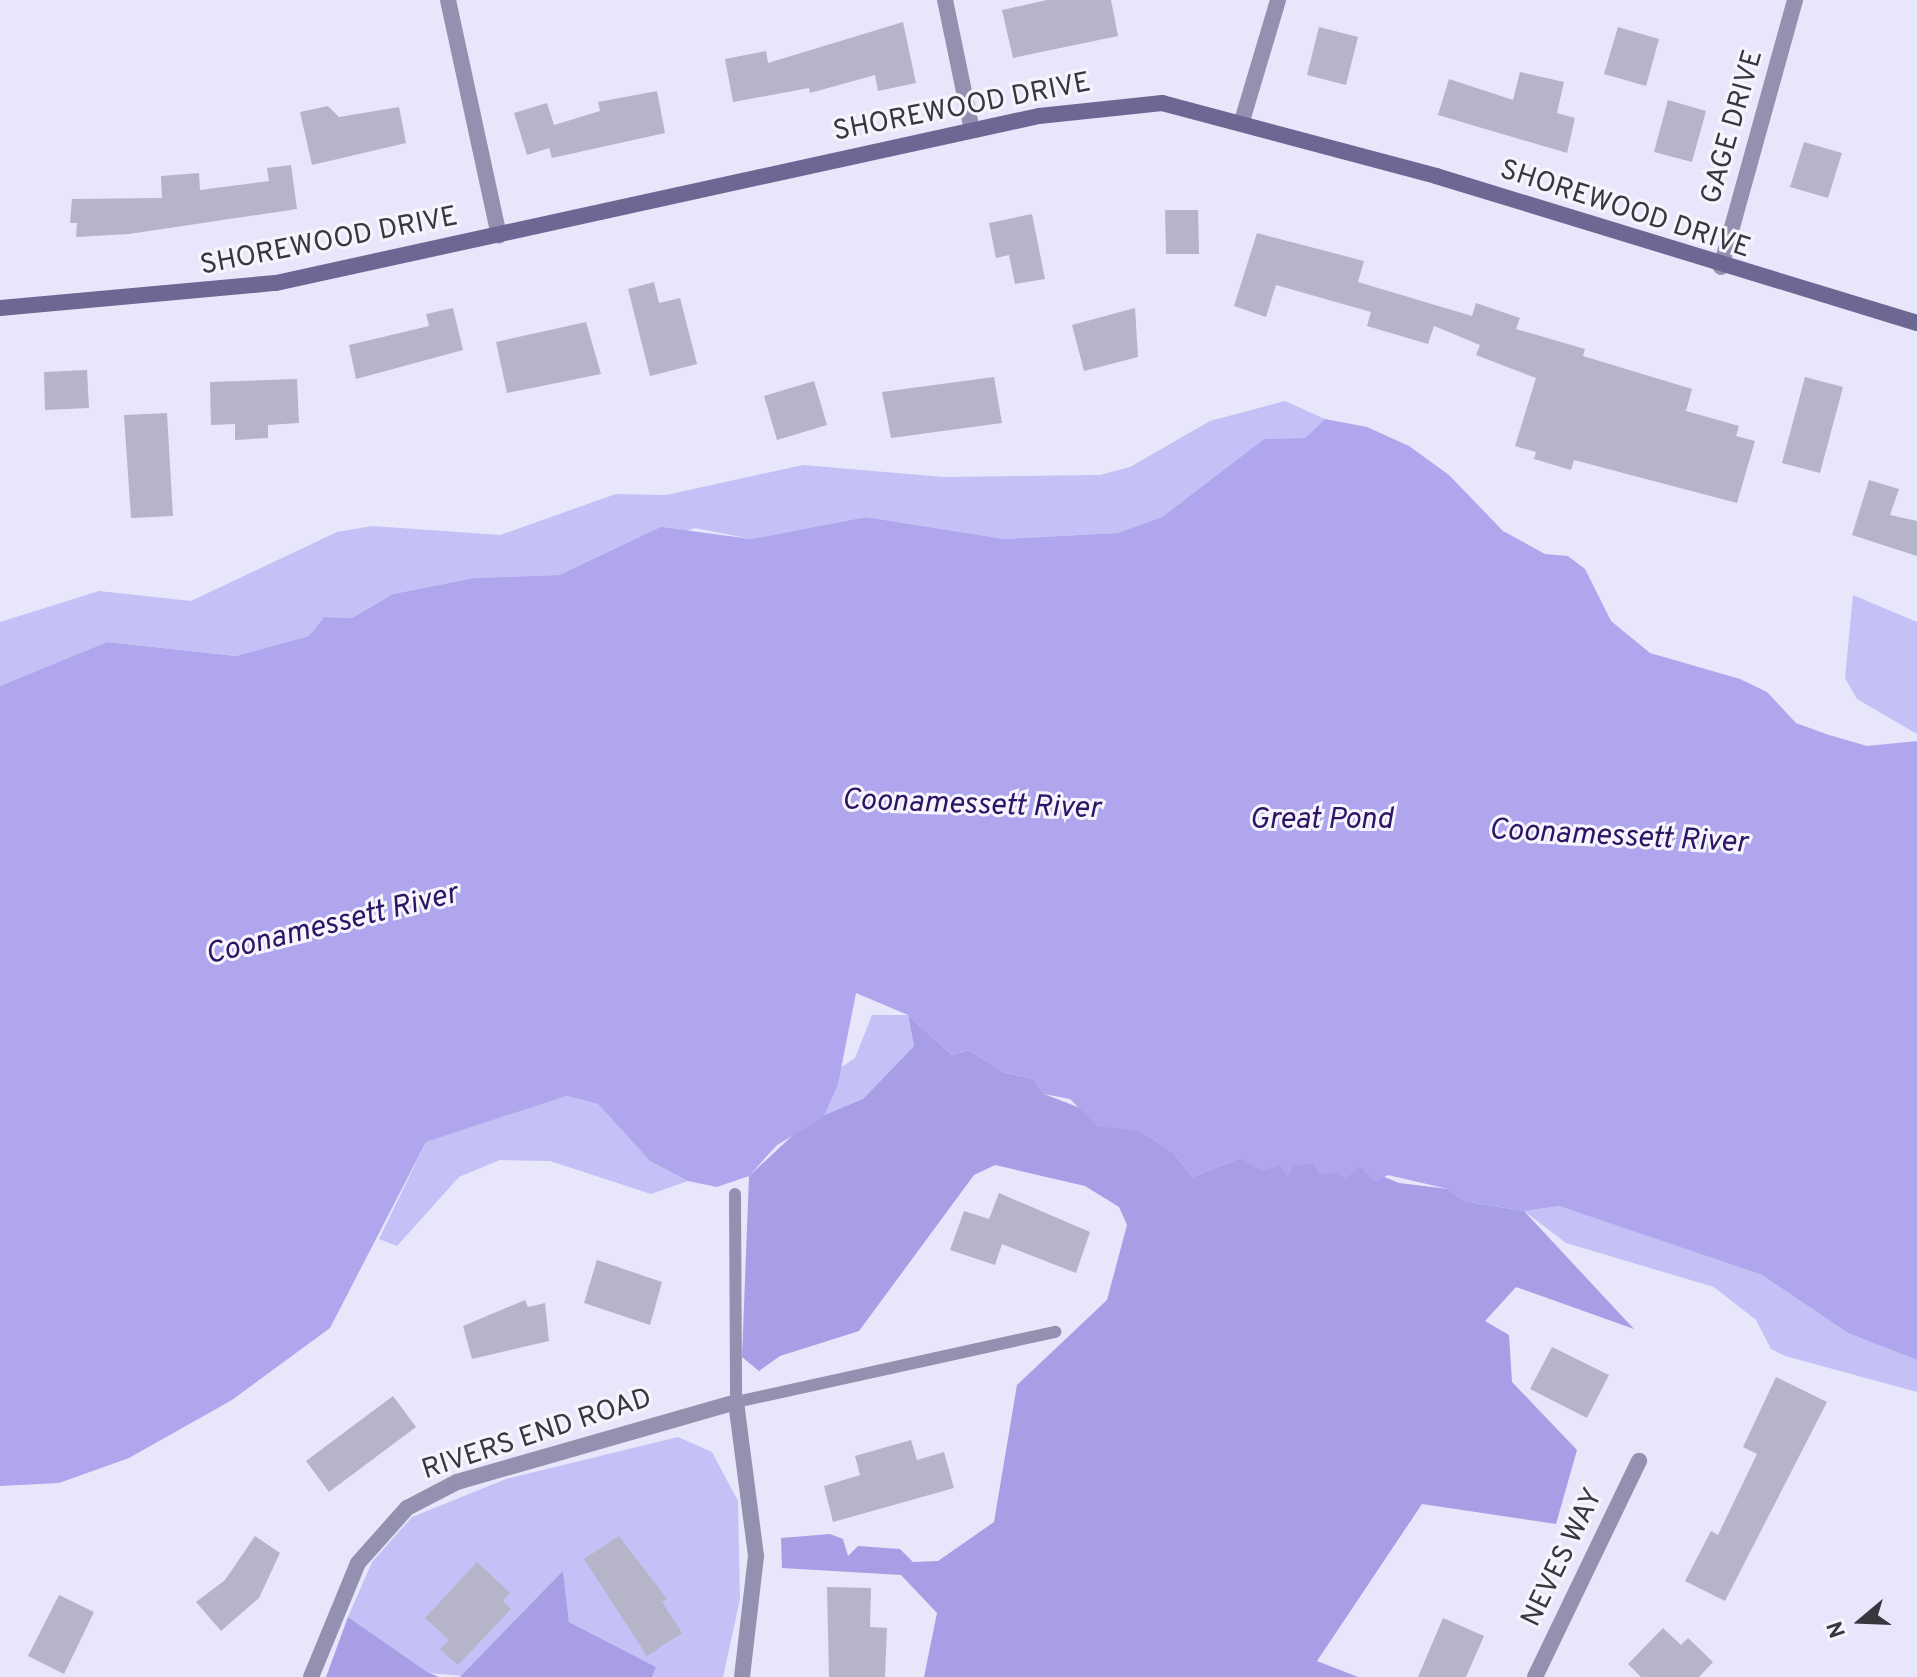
<!DOCTYPE html>
<html>
<head>
<meta charset="utf-8">
<style>
	body { margin:0 }
	#map { position:relative; width:1917px; height:1677px; overflow:hidden; background:#e8e6fb; font-family:Overpass,sans-serif }
	div>[style] { position:absolute }
	.green>* { inset:0; background:#c5c0f5 }
	.forest>* { inset:0; background:#a79ee5 }
	.water>* { inset:0; background:#afa6ed }
	.building>* { inset:0; background:#b6b4c8 }
	.lane>* { height:12px; margin:-6px; padding:0 6px; transform-origin:6px; border-radius:6px; background:#9491b0 }
	.street>* { height:16px; margin:-8px; padding:0 8px; transform-origin:8px; border-radius:8px; background:#9491b0 }
	.secondary>* { height:16px; margin:-8px; padding:0 8px; transform-origin:8px; border-radius:8px; background:#6d6794 }
	span { translate:-50% -50%; white-space:nowrap; text-align:center; line-height:1.15; -webkit-text-stroke:6px #f6f5fd; paint-order:stroke }
	.street-label { font-size:28px; color:#37373f }
	.water-label { font-size:30px; color:#2d1465; font-style:italic }
	.north { position:absolute; left:1821px; top:1581px; width:80px; height:80px; -webkit-text-stroke:6px #f6f5fd; paint-order:stroke; rotate:251deg; font-size:22px; font-weight:700; line-height:32px; text-align:center; color:#37373f }
	.north::after { content:''; display:block; margin:auto; width:28px; height:36px; background:#37373f; clip-path:polygon(50% 0,100% 100%,50% 72%,0 100%) }
</style>
</head>
<body>
<div id="map">
	<div class="green">
		<i style="clip-path:polygon(1285px 401px,1325px 419px,1305px 438px,1264px 439px,1162px 517px,1118px 533px,1004px 539px,866px 517px,751px 539px,695px 528px,560px 575px,474px 578px,393px 594px,352px 618px,324px 617px,309px 636px,236px 656px,107px 642px,0 686px,0 622px,99px 591px,191px 601px,337px 532px,372px 526px,500px 535px,616px 494px,666px 495px,803px 465px,944px 477px,1100px 475px,1130px 467px,1210px 421px)"></i>
		<i style="clip-path:polygon(1853px 595px,1917px 622px,1917px 734px,1857px 699px,1845px 678px)"></i>
		<i style="clip-path:polygon(872px 1015px,908px 1015px,914px 1046px,863px 1099px,823px 1118px,837px 1070px,855px 1058px)"></i>
		<i style="clip-path:polygon(567px 1096px,598px 1104px,650px 1161px,688px 1181px,651px 1194px,550px 1161px,500px 1160px,459px 1177px,397px 1246px,379px 1239px,426px 1142px)"></i>
		<i style="clip-path:polygon(1559px 1206px,1762px 1275px,1848px 1333px,1917px 1360px,1917px 1392px,1785px 1356px,1771px 1349px,1756px 1320px,1714px 1287px,1566px 1243px,1524px 1211px)"></i>
		<i style="clip-path:polygon(678px 1437px,712px 1452px,738px 1501px,740px 1599px,723px 1677px,652px 1677px,656px 1667px,569px 1622px,563px 1572px,465px 1676px,427px 1673px,348px 1617px,372px 1562px,412px 1517px,506px 1479px)"></i>
	</div>
	<div class="forest">
		<i style="clip-path:polygon(908px 1015px,952px 1055px,969px 1050px,1003px 1072px,1034px 1079px,1044px 1094px,1142px 1132px,1174px 1153px,1192px 1177px,1240px 1158px,1360px 1167px,1399px 1183px,1448px 1189px,1464px 1201px,1524px 1211px,1634px 1329px,1516px 1287px,1485px 1321px,1509px 1335px,1512px 1382px,1577px 1450px,1556px 1524px,1422px 1504px,1317px 1661px,1358px 1677px,924px 1677px,937px 1613px,901px 1575px,782px 1568px,781px 1538px,830px 1534px,843px 1539px,848px 1556px,858px 1546px,900px 1549px,913px 1562px,938px 1561px,994px 1522px,1017px 1385px,1107px 1300px,1127px 1225px,1119px 1207px,1085px 1186px,995px 1165px,974px 1175px,859px 1331px,780px 1356px,759px 1371px,742px 1357px,749px 1176px,806px 1123px,863px 1099px,914px 1046px)"></i>
		<i style="clip-path:polygon(563px 1571px,569px 1622px,656px 1667px,652px 1677px,460px 1677px)"></i>
		<i style="clip-path:polygon(348px 1617px,427px 1672px,439px 1677px,326px 1677px)"></i>
	</div>
	<div class="water">
		<i style="clip-path:polygon(1325px 419px,1367px 427px,1409px 446px,1449px 475px,1503px 531px,1545px 554px,1568px 556px,1585px 569px,1611px 621px,1650px 653px,1740px 679px,1767px 692px,1796px 723px,1829px 735px,1867px 746px,1917px 741px,1917px 1360px,1848px 1333px,1762px 1275px,1559px 1206px,1524px 1211px,1464px 1201px,1448px 1189px,1388px 1175px,1375px 1182px,1360px 1167px,1345px 1179px,1336px 1172px,1320px 1175px,1313px 1164px,1294px 1166px,1288px 1177px,1280px 1165px,1261px 1171px,1240px 1158px,1192px 1177px,1174px 1153px,1142px 1132px,1097px 1126px,1070px 1099px,1044px 1094px,1034px 1079px,1003px 1072px,969px 1050px,952px 1055px,908px 1015px,856px 993px,838px 1084px,823px 1118px,777px 1145px,749px 1176px,717px 1187px,688px 1181px,650px 1161px,598px 1104px,567px 1096px,426px 1142px,330px 1328px,232px 1400px,129px 1458px,59px 1483px,0 1486px,0 686px,107px 642px,236px 656px,309px 636px,324px 617px,352px 618px,393px 594px,474px 578px,560px 575px,661px 527px,751px 539px,866px 517px,1004px 539px,1118px 533px,1162px 517px,1264px 439px,1305px 438px)"></i>
	</div>
	<div class="building">
		<i style="clip-path:polygon(1047px 0,1111px 0,1118px 36px,1013px 58px,1002px 10px)"></i>
		<i style="clip-path:polygon(903px 22px,916px 83px,878px 91px,875px 75px,810px 93px,809px 88px,733px 102px,725px 59px,766px 51px,768px 63px)"></i>
		<i style="clip-path:polygon(1319px 27px,1358px 37px,1346px 85px,1307px 75px)"></i>
		<i style="clip-path:polygon(1618px 27px,1659px 39px,1646px 86px,1604px 74px)"></i>
		<i style="clip-path:polygon(1520px 72px,1564px 82px,1557px 113px,1575px 118px,1567px 153px,1438px 115px,1449px 79px,1513px 100px)"></i>
		<i style="clip-path:polygon(657px 91px,665px 133px,552px 158px,549px 148px,527px 155px,514px 113px,547px 103px,554px 125px,600px 111px,598px 102px)"></i>
		<i style="clip-path:polygon(1668px 100px,1706px 111px,1692px 162px,1654px 152px)"></i>
		<i style="clip-path:polygon(328px 106px,339px 117px,399px 107px,406px 143px,312px 165px,300px 112px)"></i>
		<i style="clip-path:polygon(1804px 142px,1842px 153px,1828px 198px,1790px 187px)"></i>
		<i style="clip-path:polygon(291px 165px,297px 209px,129px 234px,76px 237px,77px 223px,70px 223px,72px 199px,162px 198px,161px 176px,199px 173px,200px 190px,269px 181px,267px 168px)"></i>
		<i style="clip-path:polygon(1165px 210px,1198px 210px,1199px 254px,1166px 254px)"></i>
		<i style="clip-path:polygon(1032px 214px,1045px 279px,1015px 284px,1009px 255px,996px 258px,989px 223px)"></i>
		<i style="clip-path:polygon(1257px 233px,1364px 261px,1358px 282px,1472px 316px,1476px 303px,1520px 318px,1516px 329px,1585px 349px,1583px 356px,1692px 389px,1686px 411px,1739px 426px,1736px 436px,1755px 441px,1737px 503px,1574px 460px,1571px 470px,1534px 459px,1536px 452px,1515px 446px,1536px 378px,1476px 355px,1480px 345px,1434px 326px,1428px 344px,1367px 326px,1371px 312px,1276px 285px,1266px 317px,1234px 306px)"></i>
		<i style="clip-path:polygon(654px 282px,659px 303px,680px 298px,697px 364px,650px 376px,628px 289px)"></i>
		<i style="clip-path:polygon(453px 308px,463px 350px,356px 379px,349px 345px,429px 326px,426px 314px)"></i>
		<i style="clip-path:polygon(1135px 308px,1138px 357px,1084px 371px,1072px 325px)"></i>
		<i style="clip-path:polygon(586px 322px,601px 374px,507px 393px,496px 342px)"></i>
		<i style="clip-path:polygon(87px 370px,89px 408px,45px 410px,44px 372px)"></i>
		<i style="clip-path:polygon(994px 377px,1002px 423px,891px 438px,882px 392px)"></i>
		<i style="clip-path:polygon(1805px 377px,1843px 387px,1820px 473px,1782px 463px)"></i>
		<i style="clip-path:polygon(297px 379px,299px 423px,268px 425px,268px 438px,235px 440px,235px 424px,211px 425px,210px 382px)"></i>
		<i style="clip-path:polygon(814px 381px,827px 425px,777px 440px,764px 396px)"></i>
		<i style="clip-path:polygon(167px 413px,173px 516px,131px 518px,124px 415px)"></i>
		<i style="clip-path:polygon(1869px 480px,1899px 489px,1890px 515px,1917px 521px,1917px 556px,1852px 535px)"></i>
		<i style="clip-path:polygon(999px 1193px,1090px 1232px,1076px 1273px,1002px 1244px,995px 1265px,950px 1250px,964px 1211px,989px 1219px)"></i>
		<i style="clip-path:polygon(597px 1260px,662px 1282px,650px 1325px,584px 1303px)"></i>
		<i style="clip-path:polygon(525px 1300px,528px 1307px,545px 1303px,549px 1341px,472px 1359px,463px 1326px)"></i>
		<i style="clip-path:polygon(1552px 1347px,1609px 1375px,1587px 1418px,1530px 1389px)"></i>
		<i style="clip-path:polygon(1776px 1377px,1827px 1402px,1725px 1601px,1685px 1581px,1711px 1531px,1718px 1535px,1757px 1454px,1743px 1447px)"></i>
		<i style="clip-path:polygon(393px 1396px,416px 1427px,329px 1492px,306px 1461px)"></i>
		<i style="clip-path:polygon(911px 1440px,917px 1460px,944px 1452px,954px 1488px,833px 1522px,824px 1486px,860px 1475px,855px 1456px)"></i>
		<i style="clip-path:polygon(255px 1536px,280px 1553px,259px 1598px,221px 1631px,196px 1602px,225px 1580px)"></i>
		<i style="clip-path:polygon(619px 1536px,667px 1599px,662px 1602px,682px 1633px,647px 1656px,584px 1559px)"></i>
		<i style="clip-path:polygon(477px 1562px,510px 1593px,503px 1601px,511px 1609px,458px 1665px,440px 1649px,449px 1640px,425px 1618px)"></i>
		<i style="clip-path:polygon(827px 1587px,871px 1588px,870px 1627px,887px 1628px,885px 1677px,829px 1677px)"></i>
		<i style="clip-path:polygon(59px 1595px,94px 1612px,64px 1674px,28px 1656px)"></i>
		<i style="clip-path:polygon(1443px 1618px,1484px 1636px,1466px 1677px,1418px 1677px)"></i>
		<i style="clip-path:polygon(1663px 1628px,1681px 1645px,1688px 1638px,1713px 1662px,1699px 1677px,1641px 1677px,1628px 1664px)"></i>
	</div>
	<div class="lane">
		<i style="left:735px;top:1194px;width:208px;rotate:89.7deg"></i>
		<i style="left:736px;top:1402px;width:327px;rotate:-12.4deg"></i>
	</div>
	<div class="street">
		<i style="left:448px;top:0;width:241px;rotate:77.8deg"></i>
		<i style="left:945px;top:0;width:133px;rotate:78.3deg"></i>
		<i style="left:1242px;top:121px;width:126px;rotate:-73.4deg"></i>
		<i style="left:1721px;top:267px;width:277px;rotate:-74.5deg"></i>
		<i style="left:311px;top:1677px;width:123px;rotate:-67.6deg"></i>
		<i style="left:358px;top:1563px;width:74px;rotate:-48.3deg"></i>
		<i style="left:407px;top:1508px;width:56px;rotate:-27.5deg"></i>
		<i style="left:457px;top:1482px;width:290px;rotate:-16deg"></i>
		<i style="left:736px;top:1402px;width:155px;rotate:82.6deg"></i>
		<i style="left:756px;top:1556px;width:122px;rotate:96.6deg"></i>
		<i style="left:1535px;top:1677px;width:240px;rotate:-64.3deg"></i>
	</div>
	<div class="secondary">
		<i style="left:0;top:308px;width:277px;rotate:-5.2deg"></i>
		<i style="left:276px;top:283px;width:781px;rotate:-12.35deg"></i>
		<i style="left:1039px;top:116px;width:124px;rotate:-6deg"></i>
		<i style="left:1162px;top:103px;width:284px;rotate:14.9deg"></i>
		<i style="left:1436px;top:176px;width:503px;rotate:16.99deg"></i>
	</div>
	<div class="street-label">
		<span style="left:962px;top:108px;rotate:-11deg">SHOREWOOD DRIVE</span>
		<span style="left:1733px;top:127px;rotate:-74deg">GAGE DRIVE</span>
		<span style="left:1625px;top:210px;rotate:18deg">SHOREWOOD DRIVE</span>
		<span style="left:329px;top:242px;rotate:-11deg">SHOREWOOD DRIVE</span>
		<span style="left:537px;top:1435px;rotate:-18deg">RIVERS END ROAD</span>
		<span style="left:1563px;top:1558px;rotate:-64deg">NEVES WAY</span>
	</div>
	<div class="water-label">
		<span style="left:971px;top:806px;rotate:2deg">Coonamessett River</span>
		<span style="left:1321px;top:821px">Great Pond</span>
		<span style="left:1618px;top:838px;rotate:3deg">Coonamessett River</span>
		<span style="left:332px;top:926px;rotate:-14deg">Coonamessett River</span>
	</div>
	<div class="north">N</div>
</div>
</body>
</html>
